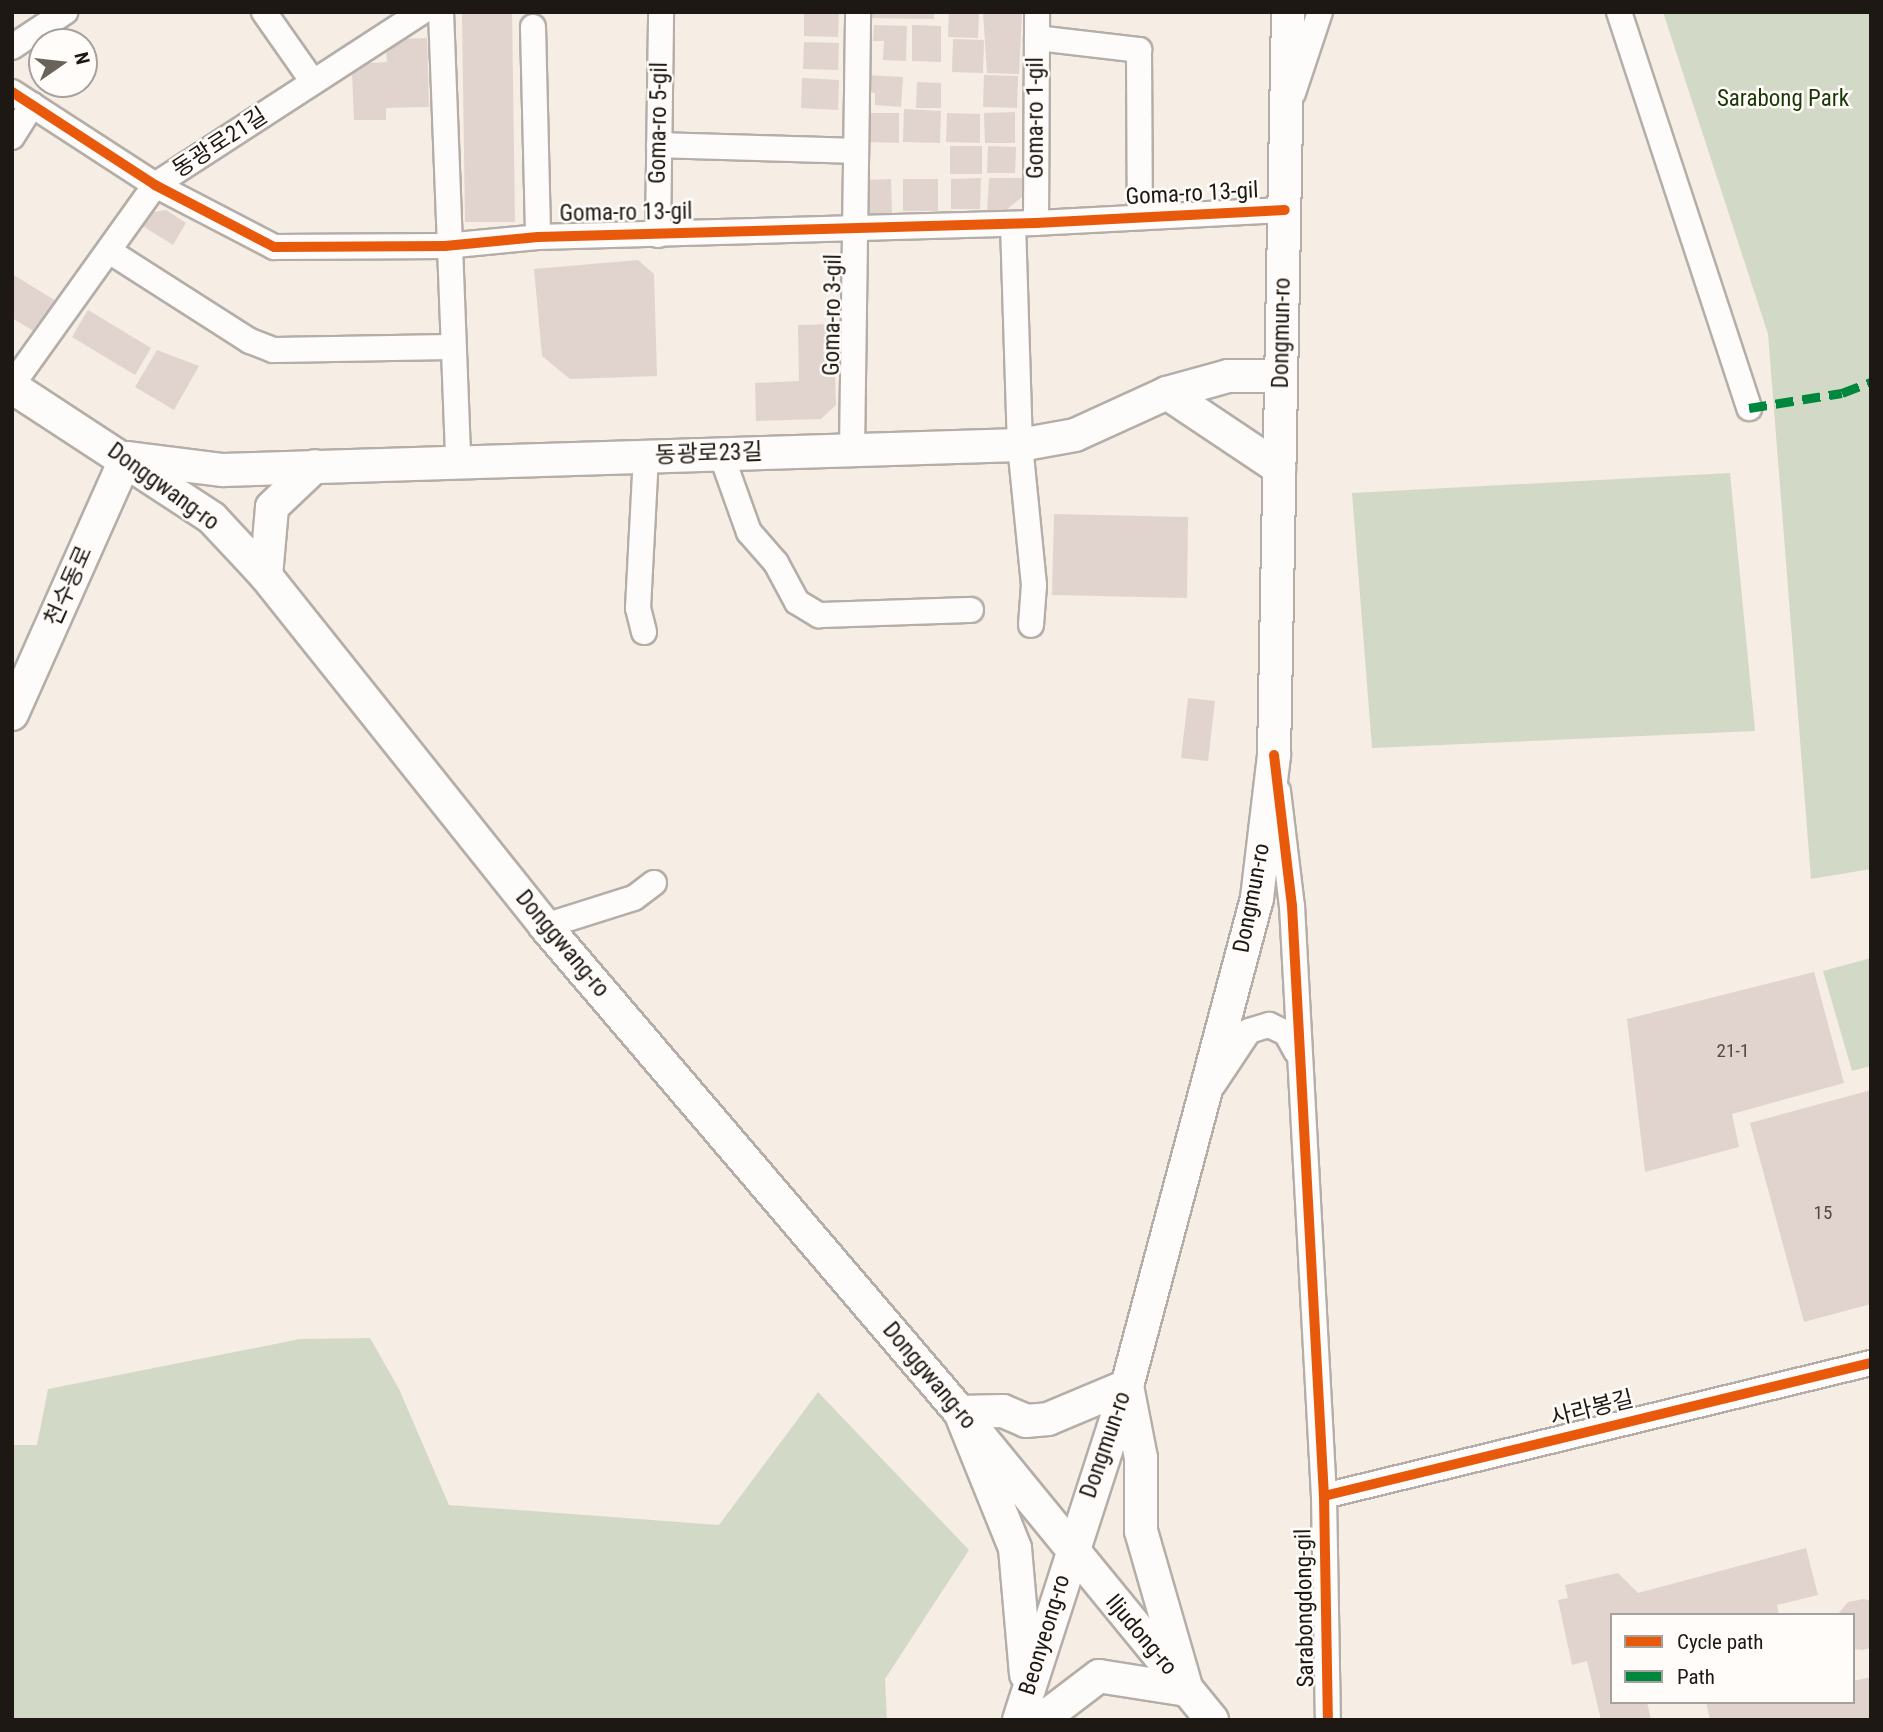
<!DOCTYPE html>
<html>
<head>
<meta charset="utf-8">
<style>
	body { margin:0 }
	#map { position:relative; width:1883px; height:1732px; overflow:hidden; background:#f6ede5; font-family:"Roboto Condensed","Noto Sans KR",sans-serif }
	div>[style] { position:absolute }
	.green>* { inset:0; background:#d3d9c7 }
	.building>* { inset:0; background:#e1d4ce }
	.roads { filter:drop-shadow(2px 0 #b5aea8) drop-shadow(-2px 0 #b5aea8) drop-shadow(0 2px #b5aea8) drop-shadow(0 -2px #b5aea8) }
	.minor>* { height:24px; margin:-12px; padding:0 12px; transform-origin:12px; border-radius:12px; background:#fefcfb }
	.major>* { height:32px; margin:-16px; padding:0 16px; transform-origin:16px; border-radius:16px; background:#fefcfb }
	.quiet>* { height:9px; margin-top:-4.5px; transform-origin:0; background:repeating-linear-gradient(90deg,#00873e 0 18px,transparent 0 27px) }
	.cycleway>* { height:10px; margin:-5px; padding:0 5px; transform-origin:5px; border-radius:5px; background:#e8590c }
	span { translate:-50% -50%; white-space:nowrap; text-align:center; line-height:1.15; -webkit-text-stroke:5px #fffcf9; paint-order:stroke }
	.number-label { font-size:19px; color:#504944 }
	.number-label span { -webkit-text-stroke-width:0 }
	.park-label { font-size:23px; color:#183803 }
	.street-label { font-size:23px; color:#1d1813 }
	.frame { position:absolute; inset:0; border:14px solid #1d1813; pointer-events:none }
	.legend { position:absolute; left:1610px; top:1613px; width:245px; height:91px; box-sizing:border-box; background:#fffcf9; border:2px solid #a5a19d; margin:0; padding:9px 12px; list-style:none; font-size:21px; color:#1d1813 }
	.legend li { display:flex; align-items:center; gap:14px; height:35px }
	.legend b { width:35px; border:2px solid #a5a19d }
	.north { position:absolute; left:28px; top:28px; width:70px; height:70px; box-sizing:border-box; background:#fffcf9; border:2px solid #a5a19d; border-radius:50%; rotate:76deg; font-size:19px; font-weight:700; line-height:28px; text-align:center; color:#1d1813 }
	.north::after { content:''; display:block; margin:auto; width:24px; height:32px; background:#69635c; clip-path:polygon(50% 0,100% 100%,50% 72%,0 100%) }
</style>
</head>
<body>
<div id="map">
	<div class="green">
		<i style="clip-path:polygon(1663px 12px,1871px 12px,1871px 869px,1811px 879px,1768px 334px)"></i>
		<i style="clip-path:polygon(1730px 473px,1755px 731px,1372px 748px,1352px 493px)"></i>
		<i style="clip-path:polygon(1871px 958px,1871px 1066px,1852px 1071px,1823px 971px)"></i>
		<i style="clip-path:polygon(370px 1338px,399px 1389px,449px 1505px,719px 1525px,818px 1392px,969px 1550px,885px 1679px,887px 1720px,12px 1720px,12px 1445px,37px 1445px,48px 1389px,300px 1339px)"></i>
	</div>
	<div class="building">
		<i style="clip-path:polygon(462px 12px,512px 12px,515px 222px,465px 222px)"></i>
		<i style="clip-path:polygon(804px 12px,839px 12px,838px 37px,804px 36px)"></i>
		<i style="clip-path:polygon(867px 12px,934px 12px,934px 19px,867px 18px)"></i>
		<i style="clip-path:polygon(949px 12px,979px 12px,978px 38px,948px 37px)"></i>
		<i style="clip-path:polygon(983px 12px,1022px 12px,1019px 74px,987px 73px)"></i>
		<i style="clip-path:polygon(874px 25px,907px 26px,906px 61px,883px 60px,884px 41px,873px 41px)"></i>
		<i style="clip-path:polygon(912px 25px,941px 26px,941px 62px,912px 61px)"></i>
		<i style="clip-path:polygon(427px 38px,429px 107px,386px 108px,386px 120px,354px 120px,352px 74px,358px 64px,387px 62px,386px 48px,396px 39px)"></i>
		<i style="clip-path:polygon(953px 39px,984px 40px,983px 73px,952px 72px)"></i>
		<i style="clip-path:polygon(804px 42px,839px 43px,838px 70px,803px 69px)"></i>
		<i style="clip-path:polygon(867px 75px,903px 77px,901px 107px,875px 105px,875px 93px,866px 92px)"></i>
		<i style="clip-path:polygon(984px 75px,1018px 76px,1017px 108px,983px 107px)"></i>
		<i style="clip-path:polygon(802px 78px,839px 80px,838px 110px,801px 108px)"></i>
		<i style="clip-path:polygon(917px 82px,941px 83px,941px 108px,916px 108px)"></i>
		<i style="clip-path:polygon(904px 109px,941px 111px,940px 143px,903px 142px)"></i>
		<i style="clip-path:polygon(1015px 112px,1015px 143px,985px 143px,984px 113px)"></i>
		<i style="clip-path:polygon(868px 113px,899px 113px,899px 143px,867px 142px)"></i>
		<i style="clip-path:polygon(947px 113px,980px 114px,980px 143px,946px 142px)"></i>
		<i style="clip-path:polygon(950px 146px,982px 146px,982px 174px,950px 174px)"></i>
		<i style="clip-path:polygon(988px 146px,1016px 147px,1015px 173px,987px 173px)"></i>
		<i style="clip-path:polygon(981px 178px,980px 209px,951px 209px,951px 179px)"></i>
		<i style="clip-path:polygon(989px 178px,1022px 178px,1022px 197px,1005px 211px,987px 212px)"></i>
		<i style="clip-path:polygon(891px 179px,892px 214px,871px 215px,862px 206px,862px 180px)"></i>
		<i style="clip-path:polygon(903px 179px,938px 179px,938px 211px,903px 211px)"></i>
		<i style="clip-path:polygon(166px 210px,186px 223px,173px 245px,141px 225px,148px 213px)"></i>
		<i style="clip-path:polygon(638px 260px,654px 274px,657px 376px,570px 379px,542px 356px,534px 269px)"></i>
		<i style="clip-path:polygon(12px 274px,61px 304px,42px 336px,12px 318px)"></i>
		<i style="clip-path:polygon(88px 310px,151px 348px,135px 375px,72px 337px)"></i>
		<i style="clip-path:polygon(833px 324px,836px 405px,821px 419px,756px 421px,755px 383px,799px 381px,798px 325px)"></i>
		<i style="clip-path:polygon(157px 350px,199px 366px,174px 410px,135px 387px)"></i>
		<i style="clip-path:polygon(1054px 514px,1188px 517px,1187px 598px,1052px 595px)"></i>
		<i style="clip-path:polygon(1188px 698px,1215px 701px,1208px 761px,1181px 758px)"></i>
		<i style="clip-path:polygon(1814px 972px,1844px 1083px,1732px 1114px,1739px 1147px,1645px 1172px,1627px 1019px)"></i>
		<i style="clip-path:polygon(1871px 1090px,1871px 1304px,1804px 1322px,1750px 1123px)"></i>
		<i style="clip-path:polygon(1806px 1548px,1818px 1595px,1777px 1605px,1779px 1615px,1612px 1615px,1612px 1702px,1647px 1702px,1651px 1720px,1601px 1720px,1587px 1661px,1572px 1665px,1558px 1600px,1568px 1598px,1565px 1585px,1618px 1573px,1638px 1593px)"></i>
		<i style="clip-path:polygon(1864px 1599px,1871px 1601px,1871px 1648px,1862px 1650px,1853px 1649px,1853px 1615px,1837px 1615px,1848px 1602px)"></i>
		<i style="clip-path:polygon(1871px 1677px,1871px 1720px,1710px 1720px,1706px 1702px,1853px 1702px,1853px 1681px)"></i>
	</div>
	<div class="roads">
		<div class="minor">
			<i style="left:264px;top:12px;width:85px;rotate:55deg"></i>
			<i style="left:441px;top:12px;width:450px;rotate:87.8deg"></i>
			<i style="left:1619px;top:12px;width:417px;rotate:71.8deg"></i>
			<i style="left:533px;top:27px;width:210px;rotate:88.6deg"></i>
			<i style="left:1037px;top:38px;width:103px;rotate:6.7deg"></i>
			<i style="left:1139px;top:50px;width:167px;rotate:89.7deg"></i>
			<i style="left:12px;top:47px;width:64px;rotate:-33.4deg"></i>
			<i style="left:12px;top:92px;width:171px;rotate:33deg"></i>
			<i style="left:155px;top:185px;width:134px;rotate:27.5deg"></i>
			<i style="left:274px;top:247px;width:171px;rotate:-0.3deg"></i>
			<i style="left:445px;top:246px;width:93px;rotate:-5.5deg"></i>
			<i style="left:538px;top:237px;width:498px;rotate:-1.6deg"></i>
			<i style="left:1036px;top:223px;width:249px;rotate:-3deg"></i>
			<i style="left:1293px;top:93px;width:85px;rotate:-71.6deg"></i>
			<i style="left:12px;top:137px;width:38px;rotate:-58deg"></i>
			<i style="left:659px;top:145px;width:197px;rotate:1.7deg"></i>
			<i style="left:1036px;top:223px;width:211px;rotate:-89.7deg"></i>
			<i style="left:1013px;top:224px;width:221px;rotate:88.2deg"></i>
			<i style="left:1020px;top:445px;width:141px;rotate:84.3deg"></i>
			<i style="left:1034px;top:585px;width:40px;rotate:94.3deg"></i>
			<i style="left:658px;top:235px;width:223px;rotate:-89.2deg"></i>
			<i style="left:109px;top:251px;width:167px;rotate:32.6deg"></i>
			<i style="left:250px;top:341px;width:25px;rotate:21deg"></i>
			<i style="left:273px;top:350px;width:180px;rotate:-1deg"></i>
			<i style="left:12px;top:385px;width:246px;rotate:-54.4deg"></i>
			<i style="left:155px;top:185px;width:317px;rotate:-33deg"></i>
			<i style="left:852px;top:450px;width:438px;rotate:-89.2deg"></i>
			<i style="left:721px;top:454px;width:83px;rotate:70.3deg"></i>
			<i style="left:749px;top:532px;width:41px;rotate:48.9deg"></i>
			<i style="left:776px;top:563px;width:44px;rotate:61.7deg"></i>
			<i style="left:797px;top:602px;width:26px;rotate:31deg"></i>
			<i style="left:819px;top:615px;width:152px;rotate:-1.9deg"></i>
			<i style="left:644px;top:632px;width:25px;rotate:-104deg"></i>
			<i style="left:638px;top:608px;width:152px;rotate:-87deg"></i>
			<i style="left:1278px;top:791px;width:116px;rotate:83.1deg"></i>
			<i style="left:1292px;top:906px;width:591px;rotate:86.9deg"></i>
			<i style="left:1324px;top:1496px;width:224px;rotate:89deg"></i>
			<i style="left:545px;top:926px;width:93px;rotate:-17.5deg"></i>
			<i style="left:634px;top:898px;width:25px;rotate:-37deg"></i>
			<i style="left:1213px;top:1085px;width:65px;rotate:-56.3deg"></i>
			<i style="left:1249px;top:1031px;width:21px;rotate:-17deg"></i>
			<i style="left:1269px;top:1025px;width:19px;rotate:25deg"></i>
			<i style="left:1286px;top:1033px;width:21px;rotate:61deg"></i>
			<i style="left:1324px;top:1496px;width:563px;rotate:-13.67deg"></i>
		</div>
		<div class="major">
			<i style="left:12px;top:387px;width:239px;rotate:33.2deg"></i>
			<i style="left:212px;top:518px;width:79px;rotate:47deg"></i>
			<i style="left:266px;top:576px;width:448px;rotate:51.4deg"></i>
			<i style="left:545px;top:926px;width:639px;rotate:49.51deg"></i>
			<i style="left:960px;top:1412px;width:398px;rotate:50.7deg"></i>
			<i style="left:1167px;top:393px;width:135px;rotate:33.8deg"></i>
			<i style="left:266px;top:576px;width:69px;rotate:-85deg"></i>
			<i style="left:272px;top:507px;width:59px;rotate:-43.6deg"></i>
			<i style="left:12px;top:714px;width:280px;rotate:-66deg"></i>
			<i style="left:126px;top:458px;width:98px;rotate:7.1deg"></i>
			<i style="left:223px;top:470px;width:797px;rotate:-1.8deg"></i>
			<i style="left:1020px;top:445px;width:56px;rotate:-10.3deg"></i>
			<i style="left:1075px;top:435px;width:101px;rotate:-24.5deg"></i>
			<i style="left:1167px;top:393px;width:63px;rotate:-15.6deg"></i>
			<i style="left:1228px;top:376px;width:53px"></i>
			<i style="left:1026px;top:1674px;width:126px;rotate:-95deg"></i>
			<i style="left:1015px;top:1548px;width:147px;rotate:-112deg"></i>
			<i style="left:960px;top:1412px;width:43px;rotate:-1.3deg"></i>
			<i style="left:1003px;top:1411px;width:25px;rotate:23deg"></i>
			<i style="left:1026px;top:1421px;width:22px;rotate:-5deg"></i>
			<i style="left:1048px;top:1419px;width:86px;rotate:-22.7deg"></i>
			<i style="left:1127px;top:1386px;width:73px;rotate:79deg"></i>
			<i style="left:1141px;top:1458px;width:73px;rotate:90deg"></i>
			<i style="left:1141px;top:1531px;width:166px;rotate:73.9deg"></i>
			<i style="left:1187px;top:1690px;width:89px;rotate:-171deg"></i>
			<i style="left:1099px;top:1676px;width:73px;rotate:142.8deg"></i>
			<i style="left:1019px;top:1720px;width:351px;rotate:-72.1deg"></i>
			<i style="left:1127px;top:1386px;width:505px;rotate:-75.08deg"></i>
			<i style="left:1257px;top:898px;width:144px;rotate:-83.2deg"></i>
			<i style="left:1274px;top:755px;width:743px;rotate:-88.92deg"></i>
		</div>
	</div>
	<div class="quiet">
		<i style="left:1749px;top:408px;width:94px;rotate:-9.2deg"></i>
		<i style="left:1842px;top:393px;width:31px;rotate:-21deg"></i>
	</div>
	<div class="cycleway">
		<i style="left:12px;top:92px;width:171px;rotate:33deg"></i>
		<i style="left:155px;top:185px;width:134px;rotate:27.5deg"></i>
		<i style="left:274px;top:247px;width:171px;rotate:-0.3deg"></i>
		<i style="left:445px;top:246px;width:93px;rotate:-5.5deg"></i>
		<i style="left:538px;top:237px;width:498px;rotate:-1.6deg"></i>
		<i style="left:1036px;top:223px;width:249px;rotate:-3deg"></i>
		<i style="left:1274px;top:755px;width:152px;rotate:83.2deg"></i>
		<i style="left:1292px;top:906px;width:591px;rotate:86.9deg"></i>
		<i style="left:1324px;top:1496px;width:224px;rotate:89deg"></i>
		<i style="left:1324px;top:1496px;width:563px;rotate:-13.67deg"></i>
	</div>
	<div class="number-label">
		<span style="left:1733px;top:1051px">21-1</span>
		<span style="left:1823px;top:1213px">15</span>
	</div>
	<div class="park-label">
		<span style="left:1783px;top:99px">Sarabong Park</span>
	</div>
	<div class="street-label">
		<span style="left:1036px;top:118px;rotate:-90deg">Goma-ro 1-gil</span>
		<span style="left:659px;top:123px;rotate:-89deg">Goma-ro 5-gil</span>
		<span style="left:220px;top:143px;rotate:-33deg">동광로21길</span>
		<span style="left:1192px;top:194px;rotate:-3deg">Goma-ro 13-gil</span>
		<span style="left:626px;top:213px;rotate:-1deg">Goma-ro 13-gil</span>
		<span style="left:833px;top:315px;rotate:-89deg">Goma-ro 3-gil</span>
		<span style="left:1282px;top:333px;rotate:-89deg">Dongmun-ro</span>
		<span style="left:709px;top:454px;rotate:-2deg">동광로23길</span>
		<span style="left:163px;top:487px;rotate:36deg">Donggwang-ro</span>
		<span style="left:69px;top:586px;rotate:-66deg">천수동로</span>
		<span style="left:1252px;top:898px;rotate:-79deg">Dongmun-ro</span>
		<span style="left:562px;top:944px;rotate:50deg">Donggwang-ro</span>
		<span style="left:929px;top:1376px;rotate:50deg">Donggwang-ro</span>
		<span style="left:1592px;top:1409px;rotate:-14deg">사라봉길</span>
		<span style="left:1106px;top:1445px;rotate:-71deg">Dongmun-ro</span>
		<span style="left:1305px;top:1608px;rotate:-91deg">Sarabongdong-gil</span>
		<span style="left:1045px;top:1635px;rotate:-73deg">Beonyeong-ro</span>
		<span style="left:1141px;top:1635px;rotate:50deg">Iljudong-ro</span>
	</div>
	<div class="frame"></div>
	<ul class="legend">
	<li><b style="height:9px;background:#e8590c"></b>Cycle path</li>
	<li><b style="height:9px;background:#00873e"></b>Path</li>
	</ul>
	<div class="north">N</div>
</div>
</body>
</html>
